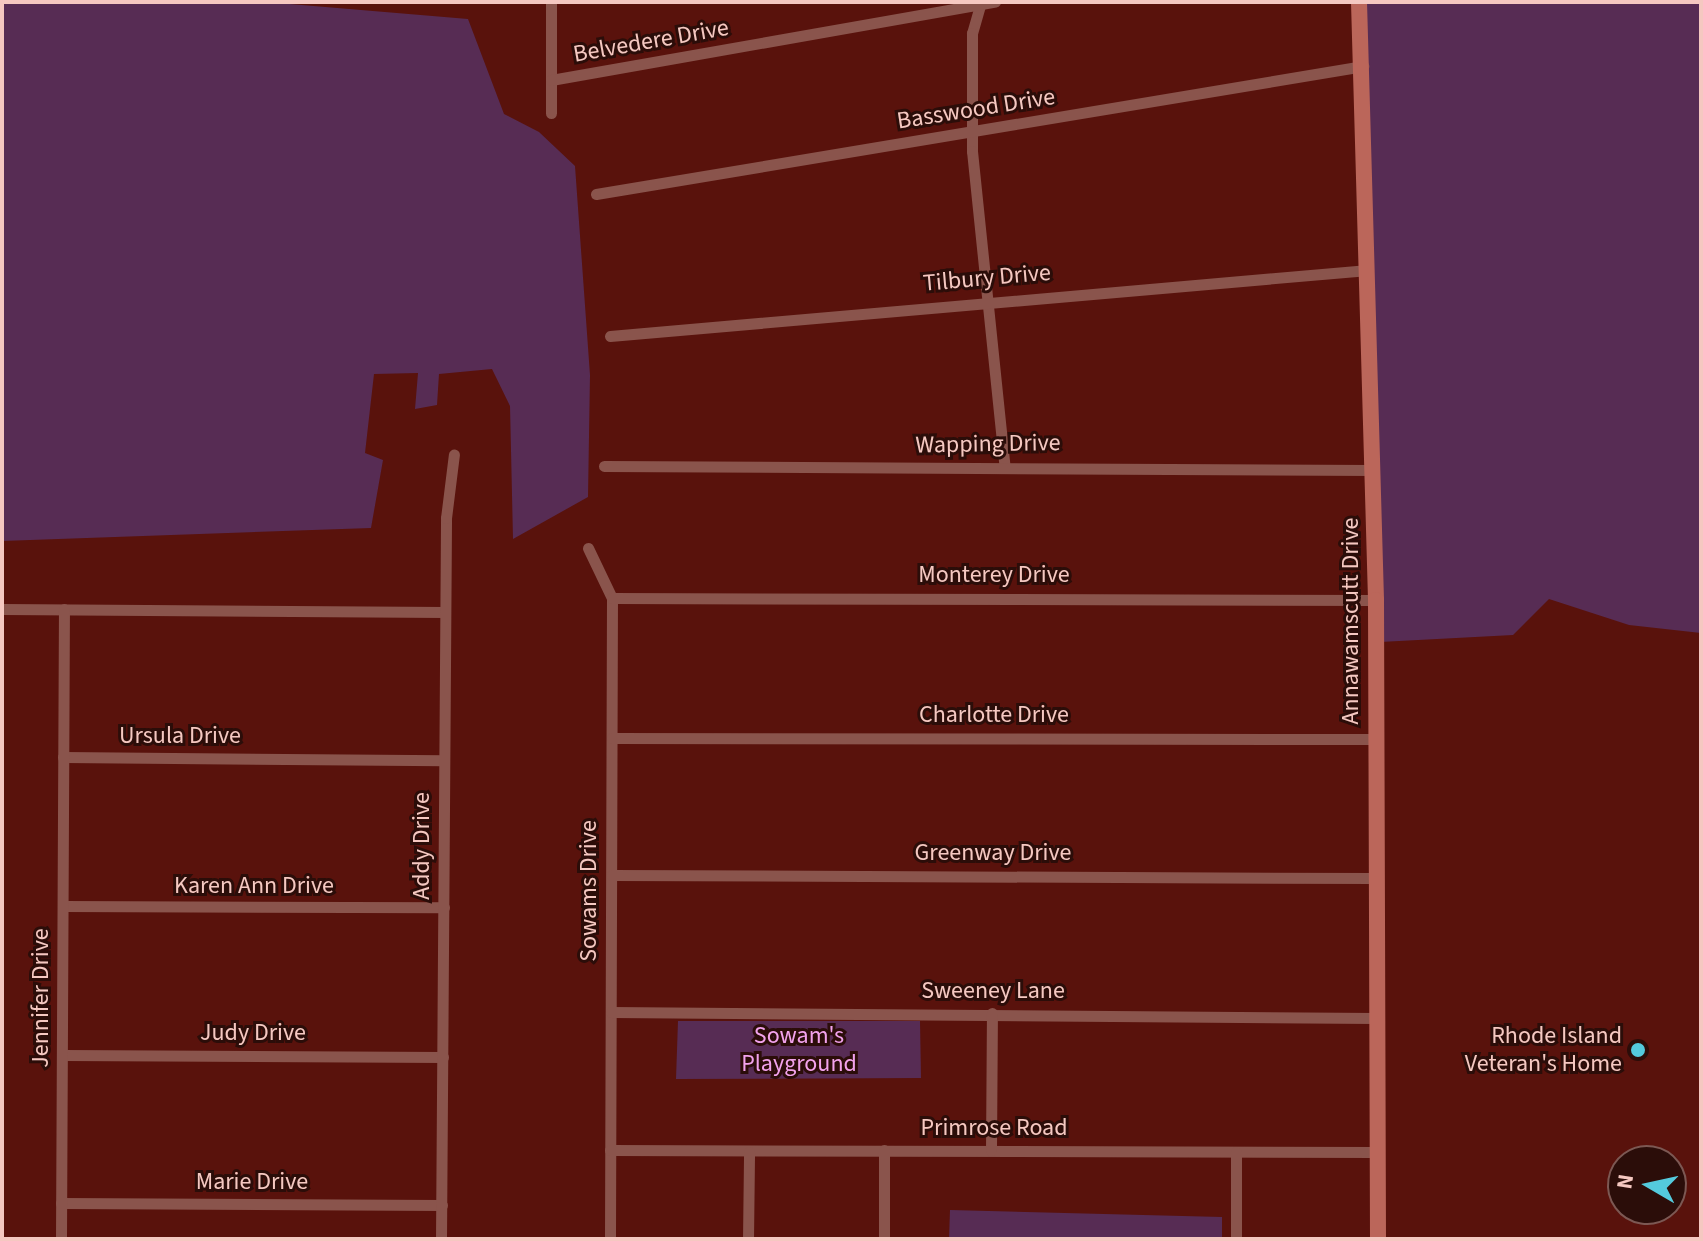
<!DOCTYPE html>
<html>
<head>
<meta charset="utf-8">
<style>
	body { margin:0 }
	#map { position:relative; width:1703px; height:1241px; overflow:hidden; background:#59120c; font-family:"Source Sans 3",sans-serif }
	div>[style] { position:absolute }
	.green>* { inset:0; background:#572c54 }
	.street>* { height:11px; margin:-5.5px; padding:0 5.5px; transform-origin:5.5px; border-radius:5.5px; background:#8a544c }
	.secondary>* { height:16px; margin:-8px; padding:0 8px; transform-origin:8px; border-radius:8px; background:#bb665a }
	.dots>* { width:22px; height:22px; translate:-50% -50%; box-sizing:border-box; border:4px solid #2b0d09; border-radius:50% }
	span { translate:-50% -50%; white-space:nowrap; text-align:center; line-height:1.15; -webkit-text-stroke:6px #2b0d09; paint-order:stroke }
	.street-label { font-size:24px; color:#f5c8c1 }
	.park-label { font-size:24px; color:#f2a2ec }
	.poi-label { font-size:24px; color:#f5c8c1 }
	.right { translate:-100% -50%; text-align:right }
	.frame { position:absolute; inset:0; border:4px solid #f5c8c1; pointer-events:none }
	.north { position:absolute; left:1607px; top:1145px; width:80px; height:80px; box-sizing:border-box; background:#2b0d09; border:2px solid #7c5853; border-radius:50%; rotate:279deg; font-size:22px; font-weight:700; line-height:32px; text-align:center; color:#f5c8c1 }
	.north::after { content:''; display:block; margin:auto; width:28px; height:36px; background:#54cadd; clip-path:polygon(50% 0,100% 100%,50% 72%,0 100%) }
</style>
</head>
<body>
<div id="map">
	<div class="green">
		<i style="clip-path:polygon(2px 2px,266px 2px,468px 19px,504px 114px,539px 132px,575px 166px,590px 375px,588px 497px,513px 539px,510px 406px,492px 369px,439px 374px,437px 405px,415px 409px,418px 373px,374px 374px,365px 453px,383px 460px,371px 528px,2px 541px)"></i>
		<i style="clip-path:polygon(1363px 2px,1701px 2px,1701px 633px,1629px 625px,1549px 599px,1513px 635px,1380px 642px)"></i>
		<i style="clip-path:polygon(678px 1021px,920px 1021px,921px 1078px,676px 1079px)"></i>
		<i style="clip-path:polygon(950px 1210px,1222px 1217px,1222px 1239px,949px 1239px)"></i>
	</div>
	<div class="street">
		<i style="left:551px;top:2px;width:111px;rotate:90deg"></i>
		<i style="left:981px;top:2px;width:32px;rotate:106deg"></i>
		<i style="left:972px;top:33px;width:118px;rotate:90deg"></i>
		<i style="left:972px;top:151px;width:314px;rotate:84.1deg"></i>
		<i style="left:551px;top:80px;width:451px;rotate:-10deg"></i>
		<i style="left:596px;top:194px;width:778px;rotate:-9.47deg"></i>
		<i style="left:610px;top:336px;width:761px;rotate:-4.98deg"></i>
		<i style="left:604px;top:466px;width:769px;rotate:0.3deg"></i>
		<i style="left:588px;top:548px;width:55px;rotate:64.4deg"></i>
		<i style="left:612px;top:598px;width:641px;rotate:90.18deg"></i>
		<i style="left:612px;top:598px;width:764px;rotate:0.15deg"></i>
		<i style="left:2px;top:609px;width:443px;rotate:0.4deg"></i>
		<i style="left:612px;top:738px;width:763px;rotate:0.08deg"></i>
		<i style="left:63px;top:757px;width:381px;rotate:0.5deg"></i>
		<i style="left:612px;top:875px;width:763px;rotate:0.23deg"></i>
		<i style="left:63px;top:906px;width:381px;rotate:0.2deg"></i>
		<i style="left:611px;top:1012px;width:764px;rotate:0.45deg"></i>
		<i style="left:63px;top:1055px;width:380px;rotate:0.3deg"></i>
		<i style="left:610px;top:1150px;width:767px;rotate:0.15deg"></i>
		<i style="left:991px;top:1150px;width:137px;rotate:-89.6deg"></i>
		<i style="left:61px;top:1203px;width:381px;rotate:0.3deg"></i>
		<i style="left:61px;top:1239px;width:630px;rotate:-89.73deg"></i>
		<i style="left:441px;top:1239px;width:721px;rotate:-89.6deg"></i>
		<i style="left:446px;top:518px;width:64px;rotate:-82.9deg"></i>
		<i style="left:748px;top:1239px;width:87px;rotate:-89.3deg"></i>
		<i style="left:884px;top:1239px;width:89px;rotate:-90deg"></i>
		<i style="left:1236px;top:1239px;width:87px;rotate:-90deg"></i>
	</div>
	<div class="secondary">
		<i style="left:1359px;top:2px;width:598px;rotate:88.37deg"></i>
		<i style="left:1376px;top:600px;width:639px;rotate:89.82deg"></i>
	</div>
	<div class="dots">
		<i style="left:1638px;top:1050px;background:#54cadd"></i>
	</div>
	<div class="street-label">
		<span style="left:651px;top:41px;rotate:-10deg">Belvedere Drive</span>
		<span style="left:976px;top:109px;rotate:-9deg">Basswood Drive</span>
		<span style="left:987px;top:278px;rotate:-5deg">Tilbury Drive</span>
		<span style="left:988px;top:444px;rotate:-1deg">Wapping Drive</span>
		<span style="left:994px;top:575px">Monterey Drive</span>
		<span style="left:1351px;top:621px;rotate:-90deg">Annawamscutt Drive</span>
		<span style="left:994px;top:715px">Charlotte Drive</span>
		<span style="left:180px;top:736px">Ursula Drive</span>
		<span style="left:422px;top:846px;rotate:-90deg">Addy Drive</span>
		<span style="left:993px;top:853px">Greenway Drive</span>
		<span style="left:254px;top:886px">Karen Ann Drive</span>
		<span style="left:589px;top:891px;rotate:-90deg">Sowams Drive</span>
		<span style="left:993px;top:991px">Sweeney Lane</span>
		<span style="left:41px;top:998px;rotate:-90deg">Jennifer Drive</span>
		<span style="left:253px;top:1033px">Judy Drive</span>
		<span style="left:994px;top:1128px">Primrose Road</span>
		<span style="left:252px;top:1182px">Marie Drive</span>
	</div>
	<div class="park-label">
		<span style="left:799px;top:1050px">Sowam's<br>Playground</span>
	</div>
	<div class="poi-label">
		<span class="right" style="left:1622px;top:1050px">Rhode Island<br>Veteran's Home</span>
	</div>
	<div class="frame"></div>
	<div class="north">N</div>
</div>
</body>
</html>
